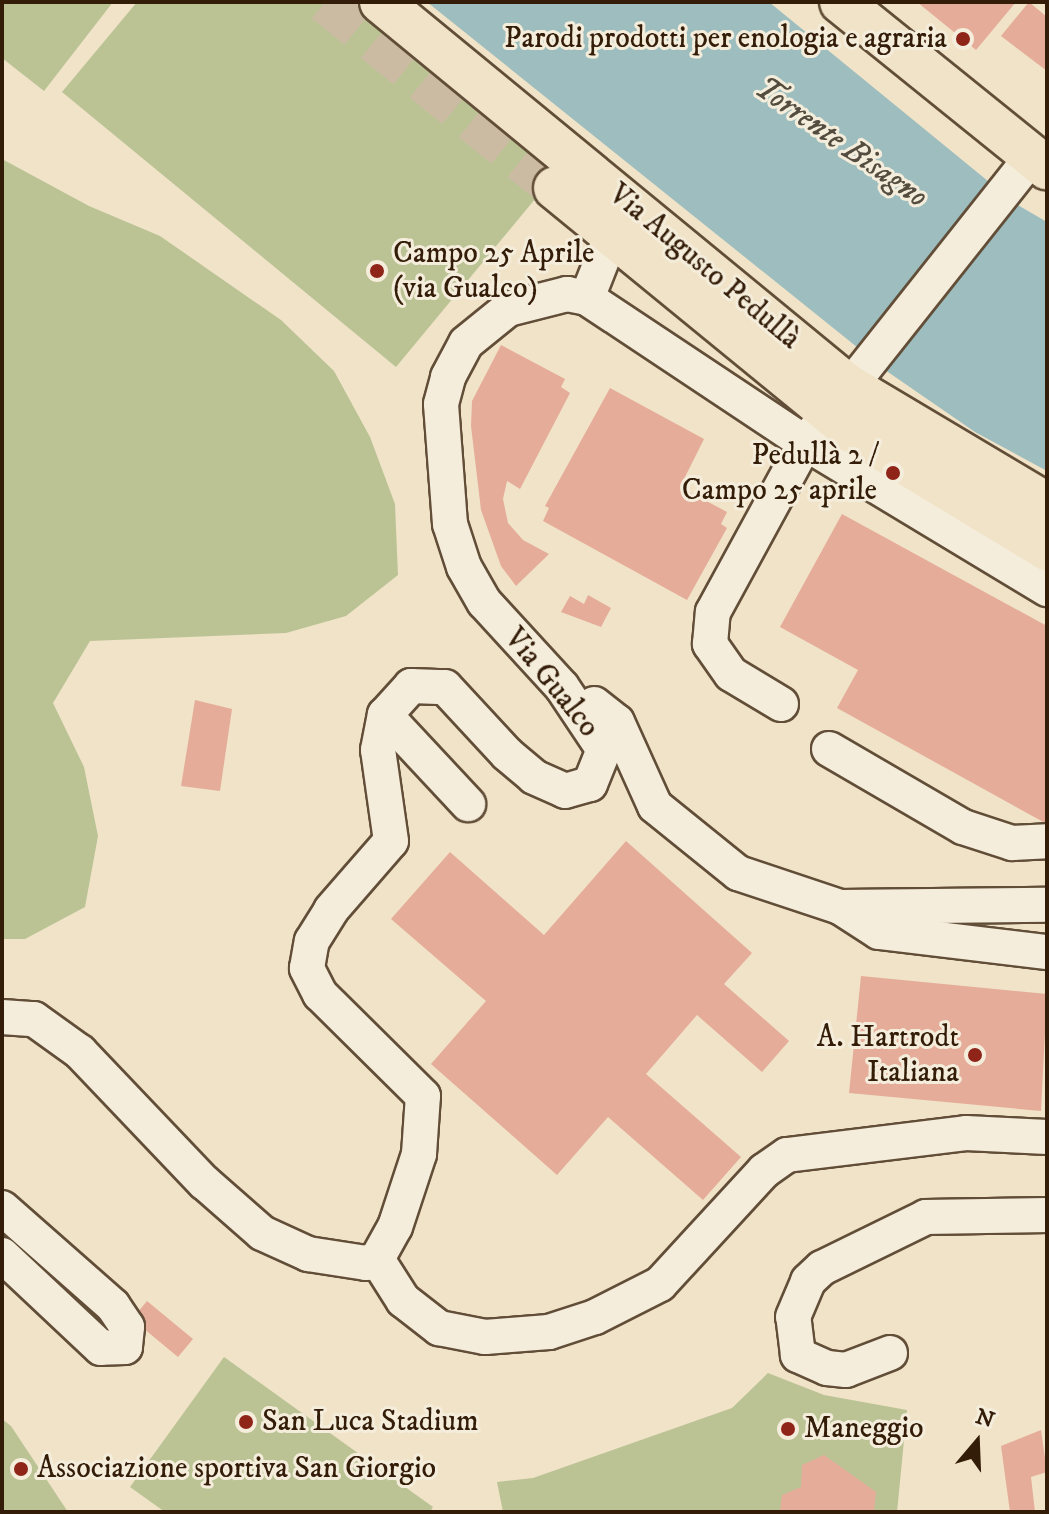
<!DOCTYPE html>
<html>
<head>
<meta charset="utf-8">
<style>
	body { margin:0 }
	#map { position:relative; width:1049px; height:1514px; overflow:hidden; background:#f0e3c8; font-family:"IM FELL DW Pica",serif }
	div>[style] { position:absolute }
	.green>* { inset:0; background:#bbc395 }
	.water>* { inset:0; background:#9dbdbe }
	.building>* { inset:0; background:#e5ac99 }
	.major-tunnel>* { height:42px; margin-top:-21px; transform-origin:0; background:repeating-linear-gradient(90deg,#cabba2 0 42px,transparent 0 63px) }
	.roads { filter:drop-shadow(2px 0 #624e38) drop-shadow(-2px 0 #624e38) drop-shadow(0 2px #624e38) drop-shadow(0 -2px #624e38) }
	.minor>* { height:34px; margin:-17px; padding:0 17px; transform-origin:17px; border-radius:17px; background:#f5eddb }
	.major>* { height:42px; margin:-21px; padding:0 21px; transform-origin:21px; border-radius:21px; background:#f0e3c8 }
	.dots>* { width:22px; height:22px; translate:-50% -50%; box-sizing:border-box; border:4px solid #f5eddb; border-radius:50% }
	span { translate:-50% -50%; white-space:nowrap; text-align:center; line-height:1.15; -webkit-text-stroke:6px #f5eddb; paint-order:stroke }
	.poi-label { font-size:30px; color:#331c08 }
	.right { translate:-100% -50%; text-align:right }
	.left { translate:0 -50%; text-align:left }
	.street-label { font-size:30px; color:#331c08 }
	.water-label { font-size:32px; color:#534c3f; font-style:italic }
	.frame { position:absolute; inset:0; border:4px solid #331c08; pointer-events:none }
	.north { position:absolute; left:937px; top:1402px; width:80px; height:80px; -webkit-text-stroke:6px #f5eddb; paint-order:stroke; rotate:19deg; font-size:22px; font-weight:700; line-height:32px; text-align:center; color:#331c08 }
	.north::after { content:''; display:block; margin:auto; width:28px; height:36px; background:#331c08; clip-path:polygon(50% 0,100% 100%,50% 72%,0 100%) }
</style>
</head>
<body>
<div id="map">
	<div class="green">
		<i style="clip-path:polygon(2px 2px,113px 2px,44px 91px,2px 58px)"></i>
		<i style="clip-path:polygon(137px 2px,346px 2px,555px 175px,396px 367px,62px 92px)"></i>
		<i style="clip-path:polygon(2px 159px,89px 206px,160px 236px,281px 320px,334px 371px,370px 437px,395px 504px,398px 575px,346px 616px,286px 633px,90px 641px,53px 703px,84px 767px,98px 836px,85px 907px,25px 939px,2px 939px)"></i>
		<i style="clip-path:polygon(224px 1357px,433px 1507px,430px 1512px,165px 1512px,130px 1487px)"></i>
		<i style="clip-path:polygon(768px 1373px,824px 1395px,907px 1410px,897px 1512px,503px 1512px,497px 1482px,533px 1478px,732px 1408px)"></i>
		<i style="clip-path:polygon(2px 1419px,11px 1426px,68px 1512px,2px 1512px)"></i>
	</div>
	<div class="water">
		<i style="clip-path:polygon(427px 2px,769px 2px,1016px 204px,1047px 222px,1047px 471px,975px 432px,888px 372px)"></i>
	</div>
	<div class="building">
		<i style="clip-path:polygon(917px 2px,1016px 2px,976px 50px)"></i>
		<i style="clip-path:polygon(1029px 2px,1047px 17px,1047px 71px,1001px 36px)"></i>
		<i style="clip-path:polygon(501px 345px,565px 379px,561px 387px,570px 393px,520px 489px,507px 481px,503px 499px,508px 523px,523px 540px,549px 554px,516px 586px,501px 566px,481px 510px,471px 426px,472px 401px)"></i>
		<i style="clip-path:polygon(610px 388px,704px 439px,680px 487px,727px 512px,721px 524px,727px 528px,687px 600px,543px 521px,549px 508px,545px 506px)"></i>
		<i style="clip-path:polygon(842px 514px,1047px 626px,1047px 824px,837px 708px,858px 670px,780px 627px)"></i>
		<i style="clip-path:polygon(588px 595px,611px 608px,601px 627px,561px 612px,570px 596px,584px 604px)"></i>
		<i style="clip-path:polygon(195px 700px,232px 709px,220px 791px,181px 786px)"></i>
		<i style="clip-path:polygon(626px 841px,752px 953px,724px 984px,789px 1041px,762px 1072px,697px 1015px,646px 1074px,741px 1157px,703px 1200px,608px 1117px,557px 1175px,431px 1064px,486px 1001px,391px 919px,450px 852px,544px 935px)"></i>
		<i style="clip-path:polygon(861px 976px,1047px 994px,1041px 1111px,849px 1093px)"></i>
		<i style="clip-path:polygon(147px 1301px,193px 1339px,178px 1357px,132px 1319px)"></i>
		<i style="clip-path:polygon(1041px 1430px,1047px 1472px,1031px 1477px,1035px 1512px,1010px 1512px,1001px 1446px)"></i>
		<i style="clip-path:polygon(824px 1455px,876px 1492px,874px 1512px,780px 1512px,782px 1495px,801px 1487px,802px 1465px)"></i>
	</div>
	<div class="major-tunnel">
		<i style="left:325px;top:2px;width:296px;rotate:39deg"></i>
	</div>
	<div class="roads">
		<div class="minor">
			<i style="left:587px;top:298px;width:66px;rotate:-68.5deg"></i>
			<i style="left:594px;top:704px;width:29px;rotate:38deg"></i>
			<i style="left:617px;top:722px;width:92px;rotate:65.7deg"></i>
			<i style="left:655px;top:806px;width:107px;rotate:38.9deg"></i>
			<i style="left:738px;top:873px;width:108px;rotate:18.4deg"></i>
			<i style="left:840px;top:907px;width:46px;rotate:32.7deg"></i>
			<i style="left:879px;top:932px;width:169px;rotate:6.8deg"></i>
			<i style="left:781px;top:704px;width:58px;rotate:-149deg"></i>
			<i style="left:731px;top:674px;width:37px;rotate:-125deg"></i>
			<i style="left:710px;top:644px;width:32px;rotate:-85deg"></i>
			<i style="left:713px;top:612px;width:192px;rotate:-61.4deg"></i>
			<i style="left:805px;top:443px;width:365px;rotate:-51.6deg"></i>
			<i style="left:385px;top:715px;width:122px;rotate:47deg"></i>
			<i style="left:829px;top:749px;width:155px;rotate:30.2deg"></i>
			<i style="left:963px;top:827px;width:52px;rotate:18.1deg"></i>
			<i style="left:1012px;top:843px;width:35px;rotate:-3deg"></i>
			<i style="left:840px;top:907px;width:207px;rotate:-0.6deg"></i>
			<i style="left:2px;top:1017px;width:32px;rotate:4deg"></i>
			<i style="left:34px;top:1019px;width:57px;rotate:35.7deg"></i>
			<i style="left:80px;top:1052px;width:180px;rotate:46.4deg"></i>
			<i style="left:204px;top:1182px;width:77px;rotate:41.3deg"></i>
			<i style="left:262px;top:1233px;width:51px;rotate:24.5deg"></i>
			<i style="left:308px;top:1254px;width:59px;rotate:8.8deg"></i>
			<i style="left:366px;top:1263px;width:12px;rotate:-20deg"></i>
			<i style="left:377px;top:1259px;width:37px;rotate:-61deg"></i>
			<i style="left:395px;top:1227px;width:77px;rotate:-71.8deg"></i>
			<i style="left:419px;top:1154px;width:58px;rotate:-86.1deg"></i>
			<i style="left:423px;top:1096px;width:145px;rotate:-135.3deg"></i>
			<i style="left:320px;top:994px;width:29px;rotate:-117deg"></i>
			<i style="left:307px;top:968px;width:27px;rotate:-80deg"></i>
			<i style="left:312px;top:941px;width:36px;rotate:-58deg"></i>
			<i style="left:331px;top:910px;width:91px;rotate:-49deg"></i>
			<i style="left:391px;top:841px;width:92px;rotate:-98.1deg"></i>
			<i style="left:378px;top:750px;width:36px;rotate:-79deg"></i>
			<i style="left:385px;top:715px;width:39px;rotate:-48deg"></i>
			<i style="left:411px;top:686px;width:34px;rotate:2deg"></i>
			<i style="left:445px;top:687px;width:91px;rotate:47.2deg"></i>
			<i style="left:507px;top:754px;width:35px;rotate:40deg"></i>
			<i style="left:534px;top:777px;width:34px;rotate:24deg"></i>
			<i style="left:565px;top:791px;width:26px;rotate:-16deg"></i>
			<i style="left:590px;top:784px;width:37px;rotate:-68deg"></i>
			<i style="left:604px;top:750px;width:76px;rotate:-123.7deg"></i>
			<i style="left:562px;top:687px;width:115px;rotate:-132.5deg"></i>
			<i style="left:484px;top:602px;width:40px;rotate:-119.7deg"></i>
			<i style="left:464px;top:567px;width:45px;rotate:-108deg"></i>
			<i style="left:450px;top:524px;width:120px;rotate:-94.3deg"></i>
			<i style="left:441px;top:404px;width:28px;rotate:-75deg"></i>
			<i style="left:448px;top:377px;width:38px;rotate:-62deg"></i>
			<i style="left:466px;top:343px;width:54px;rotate:-39deg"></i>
			<i style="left:508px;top:309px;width:61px;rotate:-14.3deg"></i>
			<i style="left:567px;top:294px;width:20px;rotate:11deg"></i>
			<i style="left:587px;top:298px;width:262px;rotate:33.6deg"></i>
			<i style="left:805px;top:443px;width:283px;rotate:31.1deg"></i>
			<i style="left:2px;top:1208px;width:148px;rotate:41.4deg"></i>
			<i style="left:113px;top:1306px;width:25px;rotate:56deg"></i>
			<i style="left:127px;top:1327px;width:20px;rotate:96deg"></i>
			<i style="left:125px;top:1347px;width:24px;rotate:178deg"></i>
			<i style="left:101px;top:1348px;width:136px;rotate:-136.8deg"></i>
			<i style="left:377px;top:1259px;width:49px;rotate:57.6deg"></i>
			<i style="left:403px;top:1300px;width:46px;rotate:37.9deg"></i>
			<i style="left:439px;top:1328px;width:47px;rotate:11.1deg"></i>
			<i style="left:485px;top:1337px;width:64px;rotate:-4.5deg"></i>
			<i style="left:549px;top:1332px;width:48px;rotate:-18.1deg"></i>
			<i style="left:595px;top:1317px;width:73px;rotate:-26.9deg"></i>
			<i style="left:660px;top:1284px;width:154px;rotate:-47.4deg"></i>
			<i style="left:764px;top:1171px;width:28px;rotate:-35deg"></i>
			<i style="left:787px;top:1155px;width:180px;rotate:-7deg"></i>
			<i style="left:966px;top:1133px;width:81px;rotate:2.8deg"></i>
			<i style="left:890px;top:1353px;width:47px;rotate:158.9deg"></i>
			<i style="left:846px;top:1370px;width:19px;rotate:-174deg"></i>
			<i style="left:827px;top:1368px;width:32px;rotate:-156deg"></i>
			<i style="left:798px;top:1355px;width:38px;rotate:-97deg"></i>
			<i style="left:793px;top:1317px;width:39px;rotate:-67deg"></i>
			<i style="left:808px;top:1281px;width:19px;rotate:-43deg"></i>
			<i style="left:822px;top:1268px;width:116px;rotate:-26.1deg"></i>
			<i style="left:926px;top:1217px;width:121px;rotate:-0.9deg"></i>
		</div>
		<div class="major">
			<i style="left:381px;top:2px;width:603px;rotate:39.42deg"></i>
			<i style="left:847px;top:385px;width:233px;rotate:30.8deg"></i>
			<i style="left:841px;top:2px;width:265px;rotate:38.9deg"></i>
			<i style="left:555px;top:188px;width:384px;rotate:39.3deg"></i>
			<i style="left:852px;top:431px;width:228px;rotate:31.2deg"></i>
		</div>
	</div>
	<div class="dots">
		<i style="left:963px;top:39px;background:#8f2418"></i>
		<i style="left:377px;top:271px;background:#8f2418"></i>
		<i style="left:893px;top:473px;background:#8f2418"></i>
		<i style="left:975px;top:1055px;background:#8f2418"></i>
		<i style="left:246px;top:1422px;background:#8f2418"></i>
		<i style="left:788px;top:1429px;background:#8f2418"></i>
		<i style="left:21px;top:1469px;background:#8f2418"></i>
	</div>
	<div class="poi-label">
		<span class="right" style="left:947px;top:39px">Parodi prodotti per enologia e agraria</span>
		<span class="left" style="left:393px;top:271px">Campo 25 Aprile<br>(via Gualco)</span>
		<span class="right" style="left:877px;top:473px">Pedullà 2 /<br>Campo 25 aprile</span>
		<span class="right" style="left:959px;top:1055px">A. Hartrodt<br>Italiana</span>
		<span class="left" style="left:262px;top:1422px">San Luca Stadium</span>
		<span class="left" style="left:804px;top:1429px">Maneggio</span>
		<span class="left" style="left:37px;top:1469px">Associazione sportiva San Giorgio</span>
	</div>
	<div class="street-label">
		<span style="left:704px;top:267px;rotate:40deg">Via Augusto Pedullà</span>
		<span style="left:551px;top:683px;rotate:51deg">Via Gualco</span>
	</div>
	<div class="water-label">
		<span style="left:841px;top:143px;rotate:35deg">Torrente Bisagno</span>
	</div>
	<div class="frame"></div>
	<div class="north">N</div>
</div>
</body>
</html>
